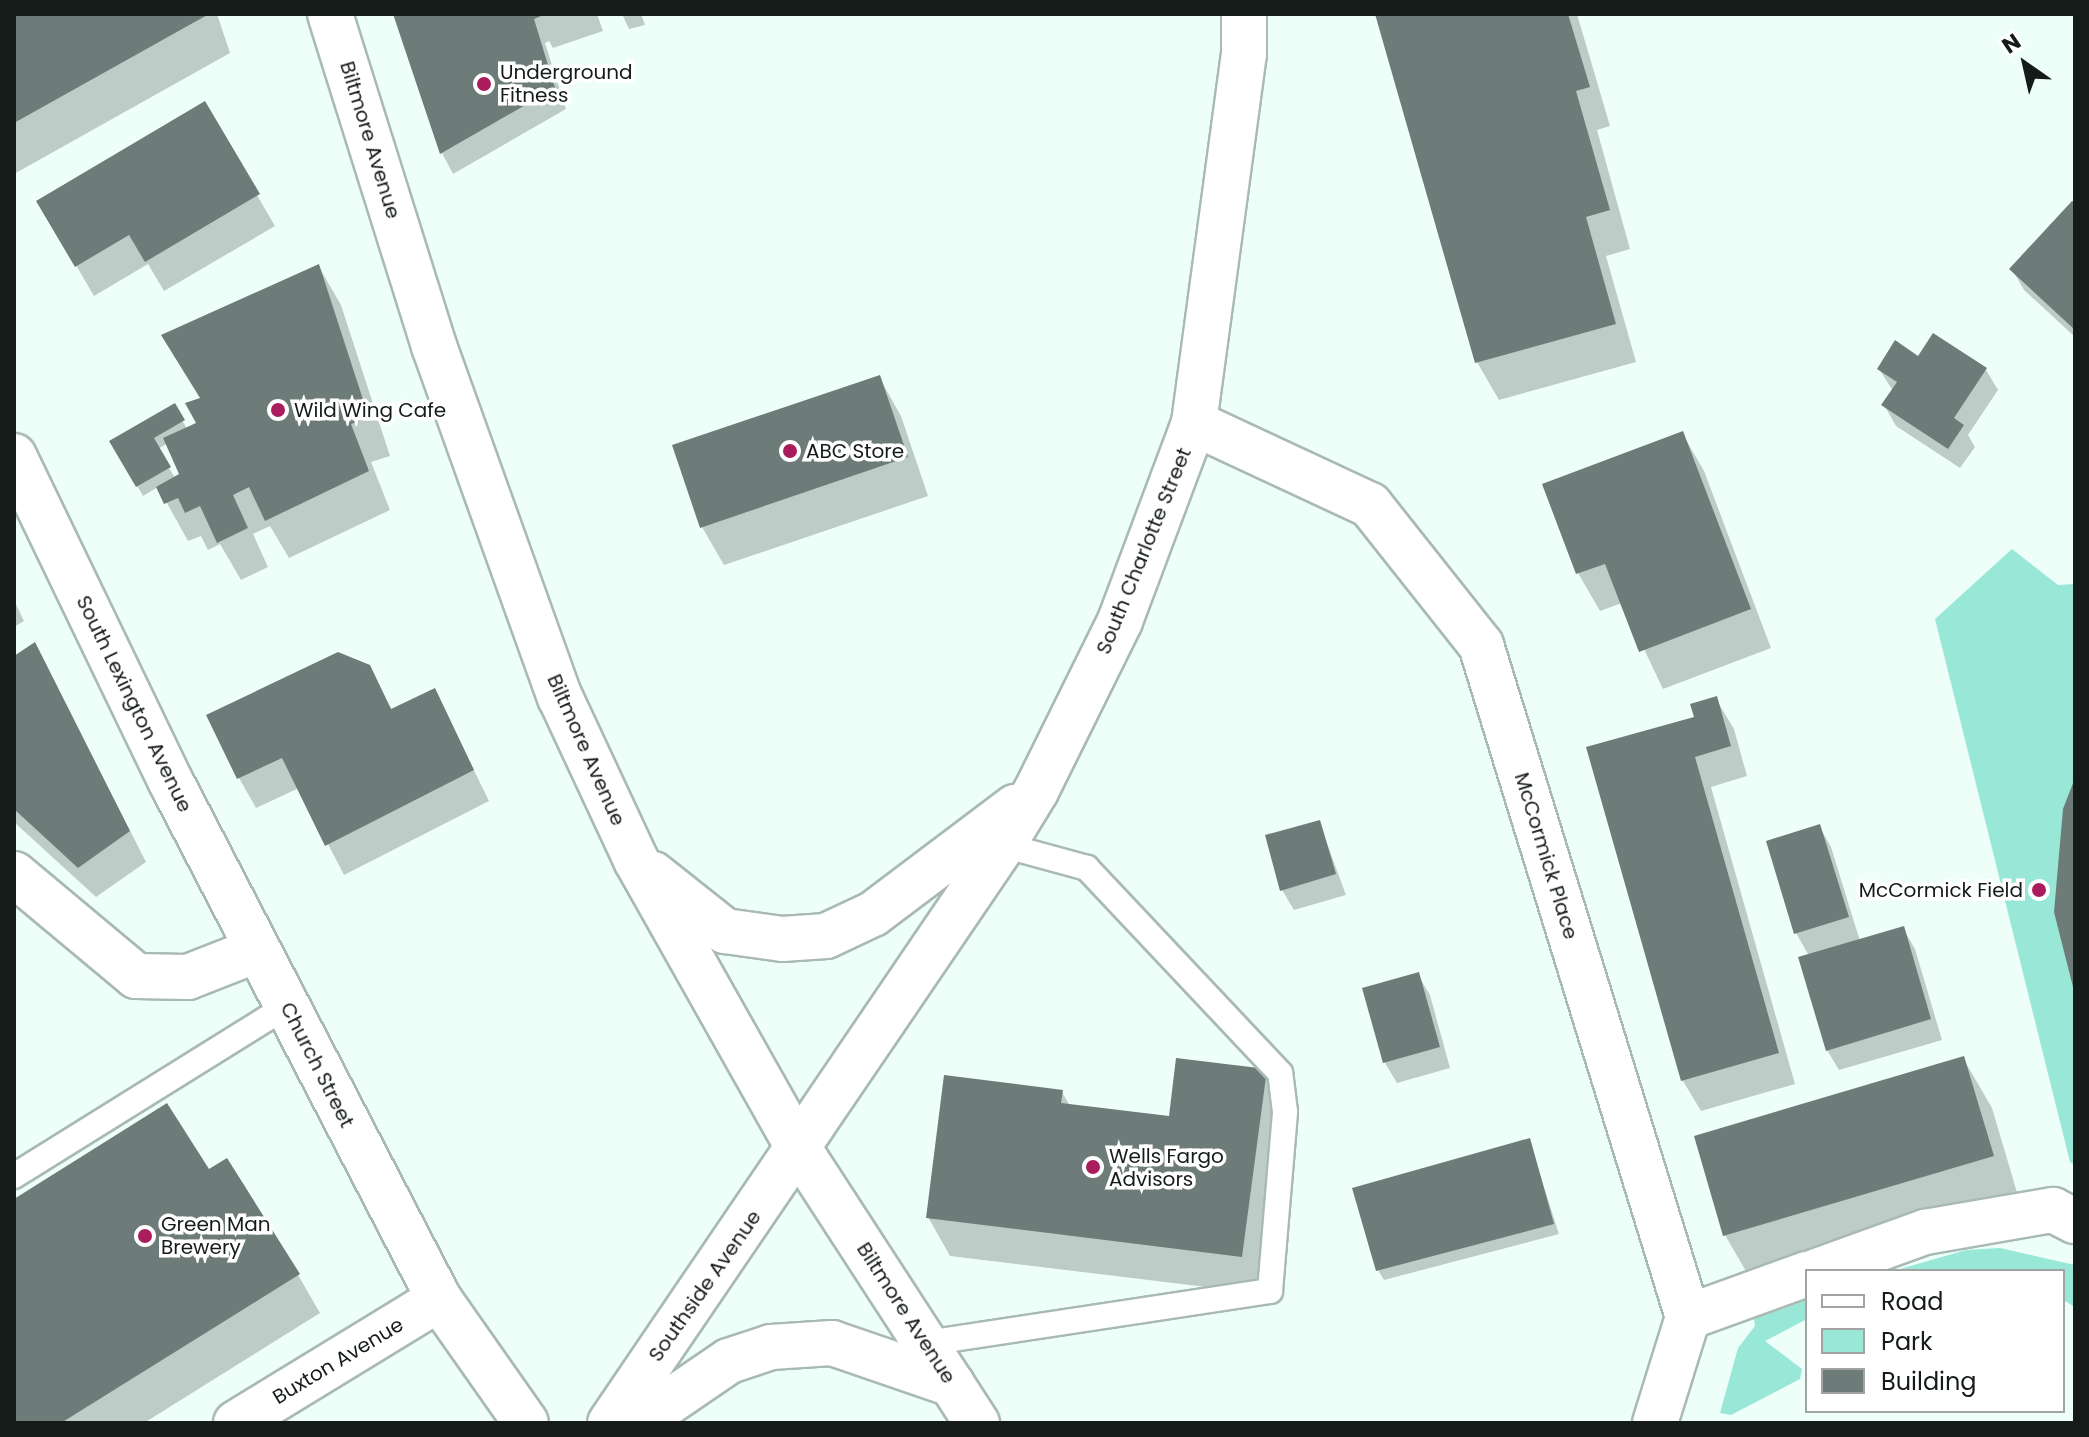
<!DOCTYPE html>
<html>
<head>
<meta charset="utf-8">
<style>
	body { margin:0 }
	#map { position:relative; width:2089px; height:1437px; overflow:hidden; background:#eefffa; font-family:Poppins,sans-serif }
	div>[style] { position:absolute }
	.green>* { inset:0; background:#98e7d7 }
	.shadow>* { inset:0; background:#0003 }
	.building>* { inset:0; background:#6d7c78 }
	.roads { filter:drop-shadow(2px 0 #a9b9b5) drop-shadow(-2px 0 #a9b9b5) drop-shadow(0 2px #a9b9b5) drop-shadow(0 -2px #a9b9b5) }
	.service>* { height:24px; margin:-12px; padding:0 12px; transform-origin:12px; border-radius:12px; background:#fff }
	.minor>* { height:44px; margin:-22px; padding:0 22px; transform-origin:22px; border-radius:22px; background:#fff }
	.secondary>* { height:44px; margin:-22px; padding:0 22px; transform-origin:22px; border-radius:22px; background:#fff }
	.primary>* { height:44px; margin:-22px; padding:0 22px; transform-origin:22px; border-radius:22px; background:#fff }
	.dots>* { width:22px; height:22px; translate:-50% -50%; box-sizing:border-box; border:4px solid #fff; border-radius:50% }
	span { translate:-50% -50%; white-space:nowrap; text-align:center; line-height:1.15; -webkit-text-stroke:7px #fff; paint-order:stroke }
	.poi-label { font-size:20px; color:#151b19 }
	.left { translate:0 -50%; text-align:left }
	.right { translate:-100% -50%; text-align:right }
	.street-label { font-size:20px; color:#151b19 }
	.frame { position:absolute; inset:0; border:16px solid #151b19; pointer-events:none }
	.legend { position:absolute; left:1805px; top:1269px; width:260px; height:144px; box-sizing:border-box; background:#fff; border:2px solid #a1a4a3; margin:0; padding:10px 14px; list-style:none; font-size:24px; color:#151b19 }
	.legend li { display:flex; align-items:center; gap:16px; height:40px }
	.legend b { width:40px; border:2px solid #a1a4a3 }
	.north { position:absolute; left:1985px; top:24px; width:80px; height:80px; -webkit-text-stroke:6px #fff; paint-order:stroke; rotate:326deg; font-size:22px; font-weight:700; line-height:32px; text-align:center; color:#151b19 }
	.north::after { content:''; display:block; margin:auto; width:28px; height:36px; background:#151b19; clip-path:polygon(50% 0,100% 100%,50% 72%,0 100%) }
</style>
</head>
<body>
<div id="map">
	<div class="green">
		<i style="clip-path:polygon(2012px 549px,2058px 585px,2075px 584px,2075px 1165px,2070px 1162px,1935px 619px)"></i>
		<i style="clip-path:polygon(2000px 1248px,2075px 1265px,2075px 1307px,2063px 1300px,2063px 1271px,1893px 1271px,1966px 1250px)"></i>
		<i style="clip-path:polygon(1807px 1300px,1807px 1319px,1765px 1341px,1802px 1369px,1800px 1379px,1731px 1415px,1720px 1413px,1738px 1348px,1755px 1326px,1754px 1319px)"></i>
	</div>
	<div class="shadow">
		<i style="clip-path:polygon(14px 14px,217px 14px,230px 53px,14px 174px)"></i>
		<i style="clip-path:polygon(396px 14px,597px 14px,603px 31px,553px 48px,549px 41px,545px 43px,566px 109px,453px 174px,442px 153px)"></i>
		<i style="clip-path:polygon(622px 14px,641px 14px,645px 25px,629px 29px)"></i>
		<i style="clip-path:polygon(1377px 14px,1577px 14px,1610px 126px,1597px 130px,1630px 249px,1606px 256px,1636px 362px,1499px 400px,1477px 362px)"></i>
		<i style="clip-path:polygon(204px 104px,275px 226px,164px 291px,148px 264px,94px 296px,39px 202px)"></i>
		<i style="clip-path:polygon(2075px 206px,2075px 337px,2024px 290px,2012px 269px)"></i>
		<i style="clip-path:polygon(evenodd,319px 267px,341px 305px,390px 456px,371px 462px,390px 510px,289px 558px,270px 526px,253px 534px,268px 567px,241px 580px,220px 544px,208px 550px,201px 536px,188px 541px,158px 487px,143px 496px,112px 442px,174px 406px,187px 429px,199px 424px,201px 399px,319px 267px,168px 443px,182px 475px,175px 478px,158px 449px,168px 443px)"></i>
		<i style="clip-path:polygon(1879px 369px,1986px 370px,1998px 390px,1968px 435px,1975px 447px,1960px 468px,1896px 426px,1884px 405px,1893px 391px)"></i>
		<i style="clip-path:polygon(879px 377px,901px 416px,928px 496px,724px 565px,702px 527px)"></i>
		<i style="clip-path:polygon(1682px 433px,1704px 471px,1771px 648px,1663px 689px,1622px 603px,1600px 611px,1578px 573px)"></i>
		<i style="clip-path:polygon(14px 600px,24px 621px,14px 627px)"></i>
		<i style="clip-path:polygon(14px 659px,51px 675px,146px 862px,96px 897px,14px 822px)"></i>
		<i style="clip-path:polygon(368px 667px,392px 710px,435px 691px,489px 801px,344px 875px,299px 788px,256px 808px,239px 778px)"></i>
		<i style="clip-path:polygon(1716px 699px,1734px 729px,1747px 776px,1711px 787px,1795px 1084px,1701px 1111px,1683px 1081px,1589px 749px,1697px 719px)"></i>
		<i style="clip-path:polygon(1319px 822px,1346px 895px,1294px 910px,1282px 890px)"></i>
		<i style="clip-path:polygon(1819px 826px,1831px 847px,1860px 941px,1903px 928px,1915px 949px,1942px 1040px,1839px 1070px,1827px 1050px,1809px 956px,1796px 933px)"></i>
		<i style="clip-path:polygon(1418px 975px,1430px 995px,1450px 1068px,1397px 1083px,1385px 1063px,1364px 989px)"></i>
		<i style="clip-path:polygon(1963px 1058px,1992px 1108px,2021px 1206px,1754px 1285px,1725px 1235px)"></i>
		<i style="clip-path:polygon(1265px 1071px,1288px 1109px,1264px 1294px,950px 1256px,928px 1217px,1062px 1092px,1070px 1106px,1171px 1118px)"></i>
		<i style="clip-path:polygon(1529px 1140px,1559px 1234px,1384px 1280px,1378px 1270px)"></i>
		<i style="clip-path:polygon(208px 1172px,298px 1275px,320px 1313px,144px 1423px,14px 1423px,14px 1201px)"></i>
	</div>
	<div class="building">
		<i style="clip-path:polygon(14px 14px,209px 14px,14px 123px)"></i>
		<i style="clip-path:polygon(393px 14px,546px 14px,534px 19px,555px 88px,440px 154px)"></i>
		<i style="clip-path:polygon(1375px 14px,1568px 14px,1590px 87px,1576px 91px,1610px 210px,1586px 217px,1616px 324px,1475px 363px)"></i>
		<i style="clip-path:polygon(205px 101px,260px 194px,145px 262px,129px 235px,75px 267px,36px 201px)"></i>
		<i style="clip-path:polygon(2072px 201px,2075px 203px,2075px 330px,2009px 269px)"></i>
		<i style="clip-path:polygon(319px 264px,369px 418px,351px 424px,369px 471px,265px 521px,249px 487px,233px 495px,248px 528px,217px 543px,200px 506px,185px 513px,178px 498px,164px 504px,156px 487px,179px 474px,163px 438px,196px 423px,185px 403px,200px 398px,161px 335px)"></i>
		<i style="clip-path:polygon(1933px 333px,1987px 368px,1954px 418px,1964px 425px,1948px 449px,1881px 405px,1897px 382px,1877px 369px,1895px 340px,1918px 356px)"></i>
		<i style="clip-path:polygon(880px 375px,908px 457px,700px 528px,672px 445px)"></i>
		<i style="clip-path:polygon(175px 403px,185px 420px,154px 438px,171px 467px,136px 487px,109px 441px)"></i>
		<i style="clip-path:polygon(1683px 431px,1751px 609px,1639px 652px,1605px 564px,1576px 574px,1542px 484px)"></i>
		<i style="clip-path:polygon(35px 642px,130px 831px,78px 868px,14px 809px,14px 656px)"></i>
		<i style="clip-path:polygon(338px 652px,370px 665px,391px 709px,435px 688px,474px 770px,325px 846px,282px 758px,237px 779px,206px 715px)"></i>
		<i style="clip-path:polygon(1717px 696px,1731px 746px,1695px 757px,1779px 1053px,1681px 1081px,1586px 747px,1694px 717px,1690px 704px)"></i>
		<i style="clip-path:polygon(2075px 778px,2075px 991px,2074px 991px,2054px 912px,2063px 809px)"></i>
		<i style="clip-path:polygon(1320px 820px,1336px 874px,1280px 891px,1265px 835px)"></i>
		<i style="clip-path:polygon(1820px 824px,1849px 917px,1794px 934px,1766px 841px)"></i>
		<i style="clip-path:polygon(1904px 926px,1931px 1019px,1826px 1051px,1798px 957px)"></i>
		<i style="clip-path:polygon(1419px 972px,1440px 1047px,1383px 1063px,1362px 988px)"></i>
		<i style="clip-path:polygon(1964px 1056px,1994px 1156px,1723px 1236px,1694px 1136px)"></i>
		<i style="clip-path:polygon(1176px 1058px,1267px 1069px,1242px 1257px,926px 1218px,944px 1075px,1063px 1090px,1061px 1103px,1169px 1116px)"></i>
		<i style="clip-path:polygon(167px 1103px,209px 1169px,227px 1158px,300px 1274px,61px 1423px,14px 1423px,14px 1199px)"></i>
		<i style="clip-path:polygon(1530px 1138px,1554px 1224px,1376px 1271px,1352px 1188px)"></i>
	</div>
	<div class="roads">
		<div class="service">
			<i style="left:14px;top:1176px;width:320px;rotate:-31.9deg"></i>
			<i style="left:926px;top:1343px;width:348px;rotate:-8.6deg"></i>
			<i style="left:1270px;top:1291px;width:180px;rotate:-85.2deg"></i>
			<i style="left:1285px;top:1112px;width:39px;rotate:-97deg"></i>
			<i style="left:1280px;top:1073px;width:282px;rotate:-133.3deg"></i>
			<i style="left:1087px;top:868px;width:87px;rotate:-164.7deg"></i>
		</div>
		<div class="minor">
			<i style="left:1194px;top:423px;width:194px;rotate:25deg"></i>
			<i style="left:1370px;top:505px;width:179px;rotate:51.6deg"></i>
			<i style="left:1481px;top:645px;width:703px;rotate:72.88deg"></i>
			<i style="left:1688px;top:1317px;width:111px;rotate:107.3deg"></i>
			<i style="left:14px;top:874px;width:159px;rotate:39.9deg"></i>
			<i style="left:136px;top:976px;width:52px;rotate:1.1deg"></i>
			<i style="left:188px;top:977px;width:74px;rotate:-21.4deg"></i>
			<i style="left:1817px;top:1271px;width:115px;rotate:-19.9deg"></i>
			<i style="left:1925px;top:1232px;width:130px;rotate:-9.8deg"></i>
			<i style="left:2053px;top:1210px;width:25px;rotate:27deg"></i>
			<i style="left:1688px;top:1317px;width:127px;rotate:-19.9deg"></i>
			<i style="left:236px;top:1423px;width:238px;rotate:-31.4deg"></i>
		</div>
		<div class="secondary">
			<i style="left:14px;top:456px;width:360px;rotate:64.3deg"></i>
			<i style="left:170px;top:780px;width:585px;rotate:62.6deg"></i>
			<i style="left:439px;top:1299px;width:151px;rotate:54.9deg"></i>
			<i style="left:799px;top:1149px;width:327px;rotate:57deg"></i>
		</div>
		<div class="primary">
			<i style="left:330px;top:14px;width:348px;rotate:72.6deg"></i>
			<i style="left:434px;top:346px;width:373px;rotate:70.3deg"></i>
			<i style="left:560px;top:697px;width:180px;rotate:65deg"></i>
			<i style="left:636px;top:860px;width:332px;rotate:60.6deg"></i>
			<i style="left:653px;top:874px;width:92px;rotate:38.4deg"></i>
			<i style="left:725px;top:931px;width:58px;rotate:8deg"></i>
			<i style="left:782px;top:939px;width:44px;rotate:-3.9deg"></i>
			<i style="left:826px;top:936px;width:52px;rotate:-25.1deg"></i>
			<i style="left:873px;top:914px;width:178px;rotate:-37deg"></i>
			<i style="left:610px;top:1423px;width:699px;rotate:-55.79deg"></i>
			<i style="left:1003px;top:845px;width:63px;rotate:-58.6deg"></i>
			<i style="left:1036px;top:791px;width:190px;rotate:-63.7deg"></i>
			<i style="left:1120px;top:621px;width:211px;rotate:-69.5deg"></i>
			<i style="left:1194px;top:423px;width:372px;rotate:-82.3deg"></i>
			<i style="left:1244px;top:54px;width:40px;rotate:-90deg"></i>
			<i style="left:638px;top:1423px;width:110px;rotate:-34.3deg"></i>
			<i style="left:729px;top:1361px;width:44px;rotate:-18.4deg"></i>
			<i style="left:771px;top:1347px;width:61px;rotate:-3.8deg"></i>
			<i style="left:832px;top:1343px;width:127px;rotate:18.9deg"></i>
		</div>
	</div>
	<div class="dots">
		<i style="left:484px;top:84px;background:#aa1d5d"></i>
		<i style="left:278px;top:410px;background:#aa1d5d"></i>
		<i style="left:790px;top:451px;background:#aa1d5d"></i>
		<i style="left:2039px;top:890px;background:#aa1d5d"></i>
		<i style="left:1093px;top:1167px;background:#aa1d5d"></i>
		<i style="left:145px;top:1236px;background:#aa1d5d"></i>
	</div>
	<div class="poi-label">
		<span class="left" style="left:500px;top:84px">Underground<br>Fitness</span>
		<span class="left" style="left:294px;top:410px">Wild Wing Cafe</span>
		<span class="left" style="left:806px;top:451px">ABC Store</span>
		<span class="right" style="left:2023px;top:890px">McCormick Field</span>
		<span class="left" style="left:1109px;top:1168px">Wells Fargo<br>Advisors</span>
		<span class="left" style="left:161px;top:1236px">Green Man<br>Brewery</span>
	</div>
	<div class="street-label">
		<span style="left:370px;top:140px;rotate:73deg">Biltmore Avenue</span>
		<span style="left:1144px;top:551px;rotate:-68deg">South Charlotte Street</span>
		<span style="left:134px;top:704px;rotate:64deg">South Lexington Avenue</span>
		<span style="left:586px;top:750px;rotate:66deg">Biltmore Avenue</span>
		<span style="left:1546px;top:856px;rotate:73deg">McCormick Place</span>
		<span style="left:317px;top:1065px;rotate:63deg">Church Street</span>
		<span style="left:705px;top:1286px;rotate:-55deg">Southside Avenue</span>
		<span style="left:906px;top:1313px;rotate:57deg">Biltmore Avenue</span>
		<span style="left:338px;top:1361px;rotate:-31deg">Buxton Avenue</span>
	</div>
	<div class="frame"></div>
	<ul class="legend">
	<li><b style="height:10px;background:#fff"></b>Road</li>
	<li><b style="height:22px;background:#98e7d7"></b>Park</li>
	<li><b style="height:22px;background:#6d7c78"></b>Building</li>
	</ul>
	<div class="north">N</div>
</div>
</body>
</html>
